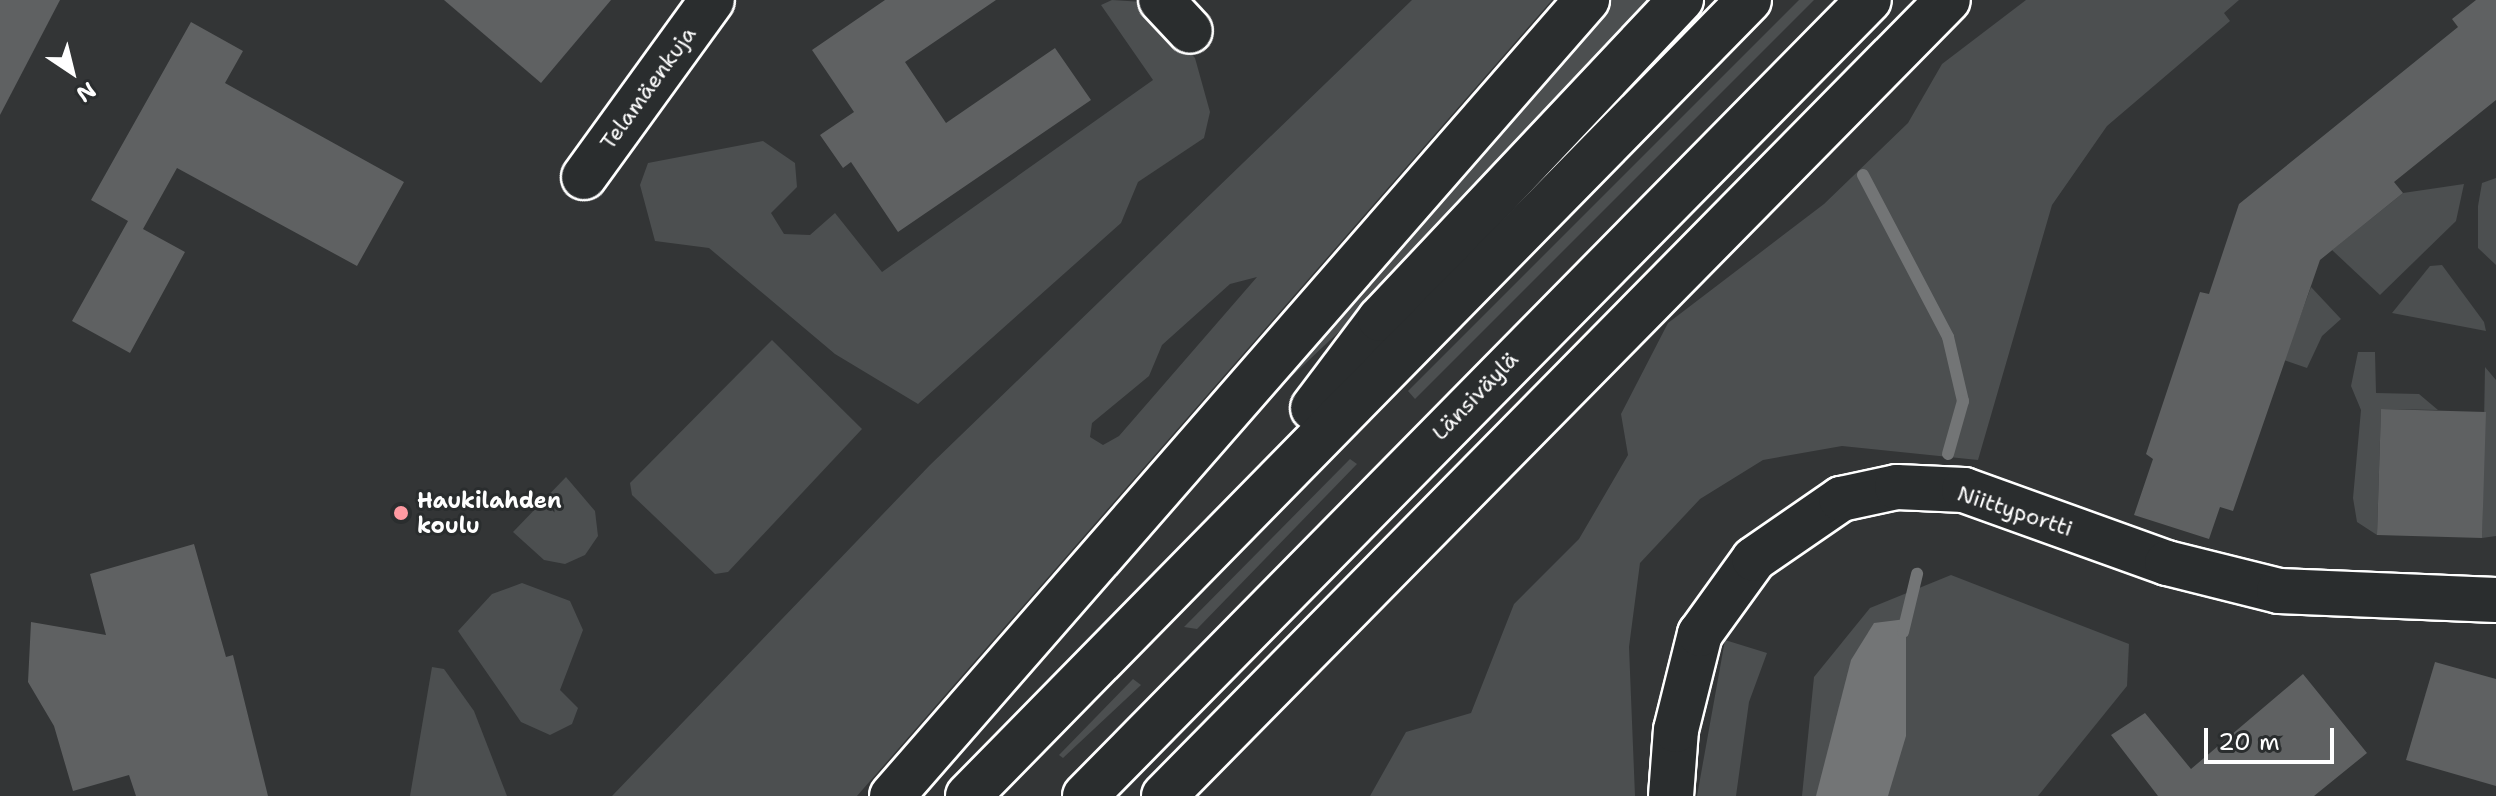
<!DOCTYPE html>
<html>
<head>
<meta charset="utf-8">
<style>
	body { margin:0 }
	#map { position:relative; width:2496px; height:796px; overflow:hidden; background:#333536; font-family:"Shantell Sans",sans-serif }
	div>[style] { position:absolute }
	.green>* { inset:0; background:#4c4f50 }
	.water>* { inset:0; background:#737576 }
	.stream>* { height:12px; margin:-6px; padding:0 6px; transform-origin:6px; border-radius:6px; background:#737576 }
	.building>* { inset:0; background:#5f6162 }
	.roads { filter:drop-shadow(2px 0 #fff) drop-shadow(-2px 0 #fff) drop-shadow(0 2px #fff) drop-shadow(0 -2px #fff) }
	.street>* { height:44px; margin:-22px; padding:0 22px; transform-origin:22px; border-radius:22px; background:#2a2d2e }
	.highway>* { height:44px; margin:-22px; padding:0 22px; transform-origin:22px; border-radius:22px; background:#2a2d2e }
	.dots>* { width:22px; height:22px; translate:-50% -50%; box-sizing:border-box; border:4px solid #2a2d2e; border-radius:50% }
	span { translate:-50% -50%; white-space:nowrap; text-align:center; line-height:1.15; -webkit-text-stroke:6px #2a2d2e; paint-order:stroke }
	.street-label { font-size:22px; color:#fff }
	.poi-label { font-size:22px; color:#fff; font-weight:700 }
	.left { translate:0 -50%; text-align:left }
	.north { position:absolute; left:32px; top:32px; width:80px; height:80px; -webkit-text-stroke:6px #2a2d2e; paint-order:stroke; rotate:145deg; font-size:22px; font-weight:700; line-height:32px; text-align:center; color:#fff }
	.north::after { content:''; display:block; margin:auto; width:28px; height:36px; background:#fff; clip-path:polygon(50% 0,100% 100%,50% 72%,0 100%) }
	.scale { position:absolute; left:2204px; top:728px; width:130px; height:36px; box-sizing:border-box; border:4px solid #fff; border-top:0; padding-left:10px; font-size:24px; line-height:28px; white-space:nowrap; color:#fff; -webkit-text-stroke:6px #2a2d2e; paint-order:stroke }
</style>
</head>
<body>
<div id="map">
	<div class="green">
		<i style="clip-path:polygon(1112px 0,1143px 2px,1195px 58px,1210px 112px,1204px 138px,1138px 182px,1121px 223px,918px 404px,835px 354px,709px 248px,655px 241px,640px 185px,648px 163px,763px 141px,795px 163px,797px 187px,771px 213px,784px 234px,810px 235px,835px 213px,882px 272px,1153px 80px,1101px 5px)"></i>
		<i style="clip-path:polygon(evenodd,1412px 0,1552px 0,857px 796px,612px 796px,930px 465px,1412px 0,1257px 277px,1119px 436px,1103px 445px,1090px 437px,1092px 423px,1149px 376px,1162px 345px,1230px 284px,1257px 277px)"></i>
		<i style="clip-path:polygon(1611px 0,1653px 0,1383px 290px,1270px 397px)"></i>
		<i style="clip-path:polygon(1799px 0,1814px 0,1415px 399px,1408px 391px)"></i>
		<i style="clip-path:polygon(2026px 0,2239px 0,2224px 13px,2230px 21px,2107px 126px,2052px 205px,1978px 460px,1842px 446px,1763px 460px,1700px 499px,1640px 563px,1629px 647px,1635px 796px,1370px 796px,1406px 732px,1471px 713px,1514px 604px,1579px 539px,1628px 455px,1621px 414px,1668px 323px,1824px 204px,1908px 123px,1942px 64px)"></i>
		<i style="clip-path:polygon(2496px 178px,2496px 265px,2478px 248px,2478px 206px,2482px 183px)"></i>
		<i style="clip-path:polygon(2464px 184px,2456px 221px,2380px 295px,2332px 250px,2403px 193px)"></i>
		<i style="clip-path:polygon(2442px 265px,2484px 322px,2486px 331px,2392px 313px,2430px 266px)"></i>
		<i style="clip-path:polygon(2311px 287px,2341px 319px,2322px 336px,2307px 368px,2284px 360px)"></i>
		<i style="clip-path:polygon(772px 340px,862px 429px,728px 572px,715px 574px,632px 495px,630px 483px)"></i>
		<i style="clip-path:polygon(2358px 352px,2375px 352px,2376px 393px,2419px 394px,2438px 410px,2381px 409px,2377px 535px,2357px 522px,2353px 498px,2361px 410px,2351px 386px)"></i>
		<i style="clip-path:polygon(2485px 367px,2496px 380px,2496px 536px,2482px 538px)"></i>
		<i style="clip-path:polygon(1350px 459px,1357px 464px,1197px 629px,1184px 627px)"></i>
		<i style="clip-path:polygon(566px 477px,595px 511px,598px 536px,585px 555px,565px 564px,544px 560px,513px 532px)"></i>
		<i style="clip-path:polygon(1951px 575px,2129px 644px,2127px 686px,2038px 796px,1802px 796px,1814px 677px,1870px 608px)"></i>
		<i style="clip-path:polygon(522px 583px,570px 601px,583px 630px,560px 690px,578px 708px,572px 724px,550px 735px,521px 722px,458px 631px,492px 594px)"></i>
		<i style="clip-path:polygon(1725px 640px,1767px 653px,1749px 702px,1736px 796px,1697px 796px)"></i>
		<i style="clip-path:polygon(432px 667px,444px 669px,474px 711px,507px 796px,410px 796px)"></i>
		<i style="clip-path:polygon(1133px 679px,1141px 685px,1063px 758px,1059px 755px)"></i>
	</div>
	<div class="water">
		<i style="clip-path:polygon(1906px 619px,1906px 736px,1888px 796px,1816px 796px,1851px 660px,1874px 623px)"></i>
	</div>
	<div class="stream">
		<i style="left:1863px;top:175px;width:183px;rotate:62.3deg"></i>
		<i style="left:1948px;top:337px;width:66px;rotate:76.8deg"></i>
		<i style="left:1963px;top:401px;width:55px;rotate:105.8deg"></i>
		<i style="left:1903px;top:632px;width:60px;rotate:-76.4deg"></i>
	</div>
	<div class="building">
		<i style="clip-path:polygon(0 0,60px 0,0 115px)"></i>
		<i style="clip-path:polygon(444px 0,611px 0,541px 83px)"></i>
		<i style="clip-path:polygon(885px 0,996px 0,905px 62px,946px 123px,1055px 48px,1091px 100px,898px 232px,851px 162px,843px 168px,820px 135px,854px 112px,812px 50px)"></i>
		<i style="clip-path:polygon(2476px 0,2496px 0,2496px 100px,2394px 182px,2403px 193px,2320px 260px,2233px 511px,2220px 507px,2209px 539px,2134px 515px,2153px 459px,2146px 454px,2200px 292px,2209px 294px,2239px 204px,2458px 27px,2452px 19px)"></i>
		<i style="clip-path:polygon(191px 22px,243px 51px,225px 83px,404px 182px,357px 266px,177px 168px,143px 229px,185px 252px,130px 353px,72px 321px,128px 221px,91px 200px)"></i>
		<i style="clip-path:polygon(2381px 409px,2486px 412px,2482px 538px,2377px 535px)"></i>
		<i style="clip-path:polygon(194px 544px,226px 657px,233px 655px,268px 796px,136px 796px,129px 775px,73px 791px,54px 726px,28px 682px,31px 622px,106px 635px,90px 574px)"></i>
		<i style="clip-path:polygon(2435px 662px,2496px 679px,2496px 786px,2406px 760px)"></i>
		<i style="clip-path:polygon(2303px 674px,2367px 753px,2314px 796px,2158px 796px,2111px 735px,2145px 713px,2191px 769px)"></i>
	</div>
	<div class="roads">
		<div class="street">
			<i style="left:1161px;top:0;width:42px;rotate:46.9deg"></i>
			<i style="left:584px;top:177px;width:218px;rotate:-54.1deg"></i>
			<i style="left:1671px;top:796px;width:66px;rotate:-85.7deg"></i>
			<i style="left:1676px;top:730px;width:99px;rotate:-76deg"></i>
			<i style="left:1700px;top:634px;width:92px;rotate:-54.2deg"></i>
			<i style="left:1754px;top:559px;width:106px;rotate:-34.6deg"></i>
			<i style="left:1841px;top:499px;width:57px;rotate:-12.1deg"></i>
			<i style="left:1897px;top:487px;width:67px;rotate:2.6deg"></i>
			<i style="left:1964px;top:490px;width:216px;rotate:19.8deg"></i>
			<i style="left:2167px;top:563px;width:115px;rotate:14deg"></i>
			<i style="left:2279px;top:591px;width:217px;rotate:2.4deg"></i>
		</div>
		<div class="highway">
			<i style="left:1313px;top:408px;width:111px;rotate:-53deg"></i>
			<i style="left:1380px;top:319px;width:439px;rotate:-46.7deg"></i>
			<i style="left:892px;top:796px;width:1057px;rotate:-48.88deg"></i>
			<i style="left:968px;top:796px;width:1115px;rotate:-45.54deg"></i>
			<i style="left:1085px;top:796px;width:1117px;rotate:-45.44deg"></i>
			<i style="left:1164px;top:796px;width:1117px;rotate:-45.44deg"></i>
		</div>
	</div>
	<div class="dots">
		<i style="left:401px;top:513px;background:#ff9aa2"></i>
	</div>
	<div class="street-label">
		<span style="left:648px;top:88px;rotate:-54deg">Telamäenkuja</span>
		<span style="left:1475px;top:396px;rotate:-46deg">Länsiväylä</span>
		<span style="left:2015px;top:511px;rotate:18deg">Niittyportti</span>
	</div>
	<div class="poi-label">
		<span class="left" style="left:417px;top:513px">Haukilahden<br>koulu</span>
	</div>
	<div class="north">N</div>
	<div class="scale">20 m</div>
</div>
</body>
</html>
